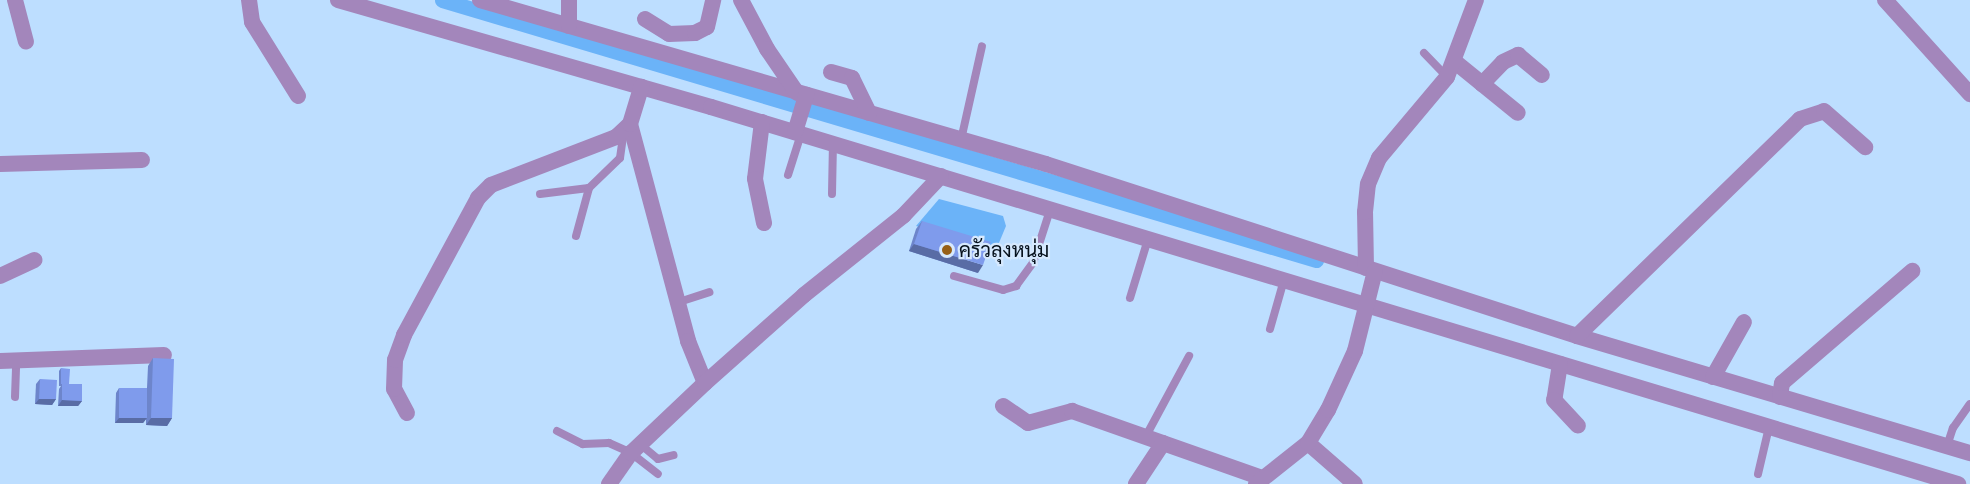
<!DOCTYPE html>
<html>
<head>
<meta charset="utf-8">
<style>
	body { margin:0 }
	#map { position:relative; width:1970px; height:484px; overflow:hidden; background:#bddeff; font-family:Karla,Sarabun,sans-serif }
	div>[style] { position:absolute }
	.water>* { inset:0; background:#6bb3f8 }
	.canal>* { height:15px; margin:-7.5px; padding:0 7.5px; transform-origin:7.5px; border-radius:7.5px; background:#6bb3f8 }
	.lane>* { height:8px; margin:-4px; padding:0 4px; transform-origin:4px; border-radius:4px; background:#a386bb }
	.street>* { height:16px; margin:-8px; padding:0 8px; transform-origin:8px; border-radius:8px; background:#a386bb }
	.wall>* { inset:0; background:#6d85cb }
	.shaded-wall>* { inset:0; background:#596ca5 }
	.building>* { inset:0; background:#7f9bec }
	.dots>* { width:16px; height:16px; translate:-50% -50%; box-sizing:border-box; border:3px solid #d6e9fe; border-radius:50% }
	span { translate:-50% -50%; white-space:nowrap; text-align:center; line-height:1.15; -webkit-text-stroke:4.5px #d6e9fe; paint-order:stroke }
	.poi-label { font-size:20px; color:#06111c }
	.left { translate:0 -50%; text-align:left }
</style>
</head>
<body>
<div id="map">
	<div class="water">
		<i style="clip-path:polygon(939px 199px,1003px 216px,1006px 226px,996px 250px,916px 226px)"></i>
	</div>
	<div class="canal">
		<i style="left:442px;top:0;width:912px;rotate:16.57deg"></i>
	</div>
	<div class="lane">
		<i style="left:1424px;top:53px;width:33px;rotate:46deg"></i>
		<i style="left:961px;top:140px;width:96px;rotate:-77.4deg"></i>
		<i style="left:788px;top:175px;width:43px;rotate:-72.4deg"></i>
		<i style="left:540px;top:194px;width:49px;rotate:-7deg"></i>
		<i style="left:832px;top:194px;width:50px;rotate:-88.9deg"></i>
		<i style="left:576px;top:236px;width:50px;rotate:-74.8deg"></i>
		<i style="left:589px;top:188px;width:43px;rotate:-44.1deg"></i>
		<i style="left:620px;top:158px;width:27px;rotate:-82deg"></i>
		<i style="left:954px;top:276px;width:51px;rotate:15.9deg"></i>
		<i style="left:1003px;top:290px;width:14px;rotate:-17deg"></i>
		<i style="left:1016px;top:286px;width:29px;rotate:-54deg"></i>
		<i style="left:1033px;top:263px;width:56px;rotate:-72.2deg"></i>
		<i style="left:1130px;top:298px;width:62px;rotate:-73deg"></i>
		<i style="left:679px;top:302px;width:32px;rotate:-18deg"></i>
		<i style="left:1270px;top:329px;width:51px;rotate:-74.1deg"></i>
		<i style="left:15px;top:397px;width:37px;rotate:-88deg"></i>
		<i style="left:557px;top:431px;width:29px;rotate:27deg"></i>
		<i style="left:583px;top:444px;width:26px;rotate:-2deg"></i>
		<i style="left:609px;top:443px;width:24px;rotate:24deg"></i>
		<i style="left:631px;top:453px;width:34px;rotate:38deg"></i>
		<i style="left:1146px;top:436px;width:91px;rotate:-61.7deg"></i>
		<i style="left:640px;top:444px;width:23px;rotate:40deg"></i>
		<i style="left:658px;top:459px;width:16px;rotate:-14deg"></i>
		<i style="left:1947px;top:446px;width:19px;rotate:-72deg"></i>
		<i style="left:1953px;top:428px;width:29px;rotate:-55deg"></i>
		<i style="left:1758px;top:474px;width:48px;rotate:-76.8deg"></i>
	</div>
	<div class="street">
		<i style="left:15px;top:0;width:43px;rotate:75.3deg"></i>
		<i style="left:249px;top:0;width:22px;rotate:82deg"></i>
		<i style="left:252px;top:22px;width:87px;rotate:58.1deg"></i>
		<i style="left:338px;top:0;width:388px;rotate:16deg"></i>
		<i style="left:711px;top:107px;width:1303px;rotate:16.82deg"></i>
		<i style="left:480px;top:0;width:589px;rotate:16.16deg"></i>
		<i style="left:1046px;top:164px;width:558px;rotate:17.95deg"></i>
		<i style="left:1577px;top:336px;width:410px;rotate:16.6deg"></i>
		<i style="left:569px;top:0;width:26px;rotate:90deg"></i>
		<i style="left:741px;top:0;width:55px;rotate:62deg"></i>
		<i style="left:767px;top:49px;width:53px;rotate:55.7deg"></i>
		<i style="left:1885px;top:0;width:127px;rotate:47.9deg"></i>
		<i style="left:645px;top:19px;width:28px;rotate:32deg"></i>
		<i style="left:669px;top:34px;width:26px;rotate:-2deg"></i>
		<i style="left:695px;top:33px;width:13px;rotate:-27deg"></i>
		<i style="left:707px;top:27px;width:28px;rotate:-77deg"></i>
		<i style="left:1454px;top:61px;width:82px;rotate:39.1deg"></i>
		<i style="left:831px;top:72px;width:22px;rotate:16deg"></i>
		<i style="left:852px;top:78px;width:39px;rotate:64deg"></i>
		<i style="left:1482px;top:84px;width:30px;rotate:-46deg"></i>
		<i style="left:1503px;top:62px;width:17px;rotate:-25deg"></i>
		<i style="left:1518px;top:55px;width:31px;rotate:40deg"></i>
		<i style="left:762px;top:122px;width:57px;rotate:97deg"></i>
		<i style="left:755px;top:179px;width:45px;rotate:78.4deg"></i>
		<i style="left:630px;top:124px;width:225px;rotate:75deg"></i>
		<i style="left:688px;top:341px;width:45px;rotate:68deg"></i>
		<i style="left:795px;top:132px;width:39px;rotate:-73deg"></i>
		<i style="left:0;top:164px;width:142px;rotate:-1.6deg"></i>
		<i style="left:1366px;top:268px;width:56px;rotate:-91deg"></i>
		<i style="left:1365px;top:212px;width:28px;rotate:-84deg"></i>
		<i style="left:1368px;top:184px;width:28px;rotate:-67deg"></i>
		<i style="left:1379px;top:158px;width:106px;rotate:-50deg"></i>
		<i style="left:1447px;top:77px;width:82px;rotate:-69.4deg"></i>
		<i style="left:0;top:276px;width:38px;rotate:-25deg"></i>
		<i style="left:1577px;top:336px;width:311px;rotate:-44.2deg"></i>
		<i style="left:1800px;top:119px;width:25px;rotate:-18deg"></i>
		<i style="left:1824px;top:111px;width:55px;rotate:41.3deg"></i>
		<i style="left:0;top:361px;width:164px;rotate:-2.1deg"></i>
		<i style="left:1560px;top:364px;width:36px;rotate:99deg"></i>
		<i style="left:1554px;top:400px;width:35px;rotate:47deg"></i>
		<i style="left:1713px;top:377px;width:63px;rotate:-60.6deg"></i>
		<i style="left:1780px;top:397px;width:14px;rotate:-82deg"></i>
		<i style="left:1782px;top:383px;width:172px;rotate:-40.7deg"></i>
		<i style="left:1003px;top:406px;width:30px;rotate:34deg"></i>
		<i style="left:1028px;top:423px;width:46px;rotate:-15.3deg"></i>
		<i style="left:1072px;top:411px;width:201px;rotate:19.4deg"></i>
		<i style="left:407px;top:413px;width:27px;rotate:-118deg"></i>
		<i style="left:394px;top:389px;width:29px;rotate:-88deg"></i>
		<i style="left:395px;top:360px;width:27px;rotate:-70deg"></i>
		<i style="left:404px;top:335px;width:156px;rotate:-61.6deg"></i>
		<i style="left:478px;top:198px;width:18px;rotate:-45deg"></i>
		<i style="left:491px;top:185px;width:134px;rotate:-21deg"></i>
		<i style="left:616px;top:137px;width:19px;rotate:-43deg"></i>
		<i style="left:630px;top:124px;width:39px;rotate:-73deg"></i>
		<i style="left:1308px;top:443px;width:62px;rotate:41.1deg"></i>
		<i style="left:609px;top:484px;width:38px;rotate:-55deg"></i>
		<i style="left:631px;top:453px;width:102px;rotate:-43.4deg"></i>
		<i style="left:705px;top:383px;width:132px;rotate:-41.6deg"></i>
		<i style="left:804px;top:295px;width:127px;rotate:-38.6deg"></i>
		<i style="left:903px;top:216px;width:55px;rotate:-46.5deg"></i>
		<i style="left:1136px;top:484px;width:49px;rotate:-56.6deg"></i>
		<i style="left:1256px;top:484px;width:66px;rotate:-38.3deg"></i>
		<i style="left:1308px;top:443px;width:39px;rotate:-59deg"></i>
		<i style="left:1328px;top:410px;width:65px;rotate:-65.4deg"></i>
		<i style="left:1355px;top:351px;width:82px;rotate:-76deg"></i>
	</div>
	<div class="wall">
		<i style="clip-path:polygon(922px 221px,978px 273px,909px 251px,916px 229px)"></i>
		<i style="clip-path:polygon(153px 358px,172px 418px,167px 426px,146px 425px,146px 419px,143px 423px,115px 423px,116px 393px,119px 388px,147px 388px,148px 366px)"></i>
		<i style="clip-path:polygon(61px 368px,69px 384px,82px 401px,78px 406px,58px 406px,59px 389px,61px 386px,59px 386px,59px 371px)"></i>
		<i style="clip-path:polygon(40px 379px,56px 399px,52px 405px,35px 404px,36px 384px)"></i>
	</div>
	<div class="shaded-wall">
		<i style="clip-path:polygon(914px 244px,983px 265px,978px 273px,909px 251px)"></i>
		<i style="clip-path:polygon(39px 399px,56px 399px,52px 405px,35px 404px)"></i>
		<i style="clip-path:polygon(62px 400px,82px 401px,78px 406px,58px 406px)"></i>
		<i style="clip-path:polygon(119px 418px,147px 418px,143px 423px,115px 423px)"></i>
		<i style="clip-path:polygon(151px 418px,172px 418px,167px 426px,146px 425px)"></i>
	</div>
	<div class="building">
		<i style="clip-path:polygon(922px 221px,991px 242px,983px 265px,914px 244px)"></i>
		<i style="clip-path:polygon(153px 358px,174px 359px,172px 418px,151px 418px)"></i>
		<i style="clip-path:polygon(61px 368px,70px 369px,69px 384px,61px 384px)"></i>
		<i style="clip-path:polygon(40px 379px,57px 380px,56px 399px,39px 399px)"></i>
		<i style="clip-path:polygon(62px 384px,82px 384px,82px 401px,62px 400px)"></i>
		<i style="clip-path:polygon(119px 388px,147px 388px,147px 418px,119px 418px)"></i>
	</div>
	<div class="dots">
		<i style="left:947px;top:250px;background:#966017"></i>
	</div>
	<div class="poi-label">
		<span class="left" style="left:959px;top:250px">ครัวลุงหนุ่ม</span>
	</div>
</div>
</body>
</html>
